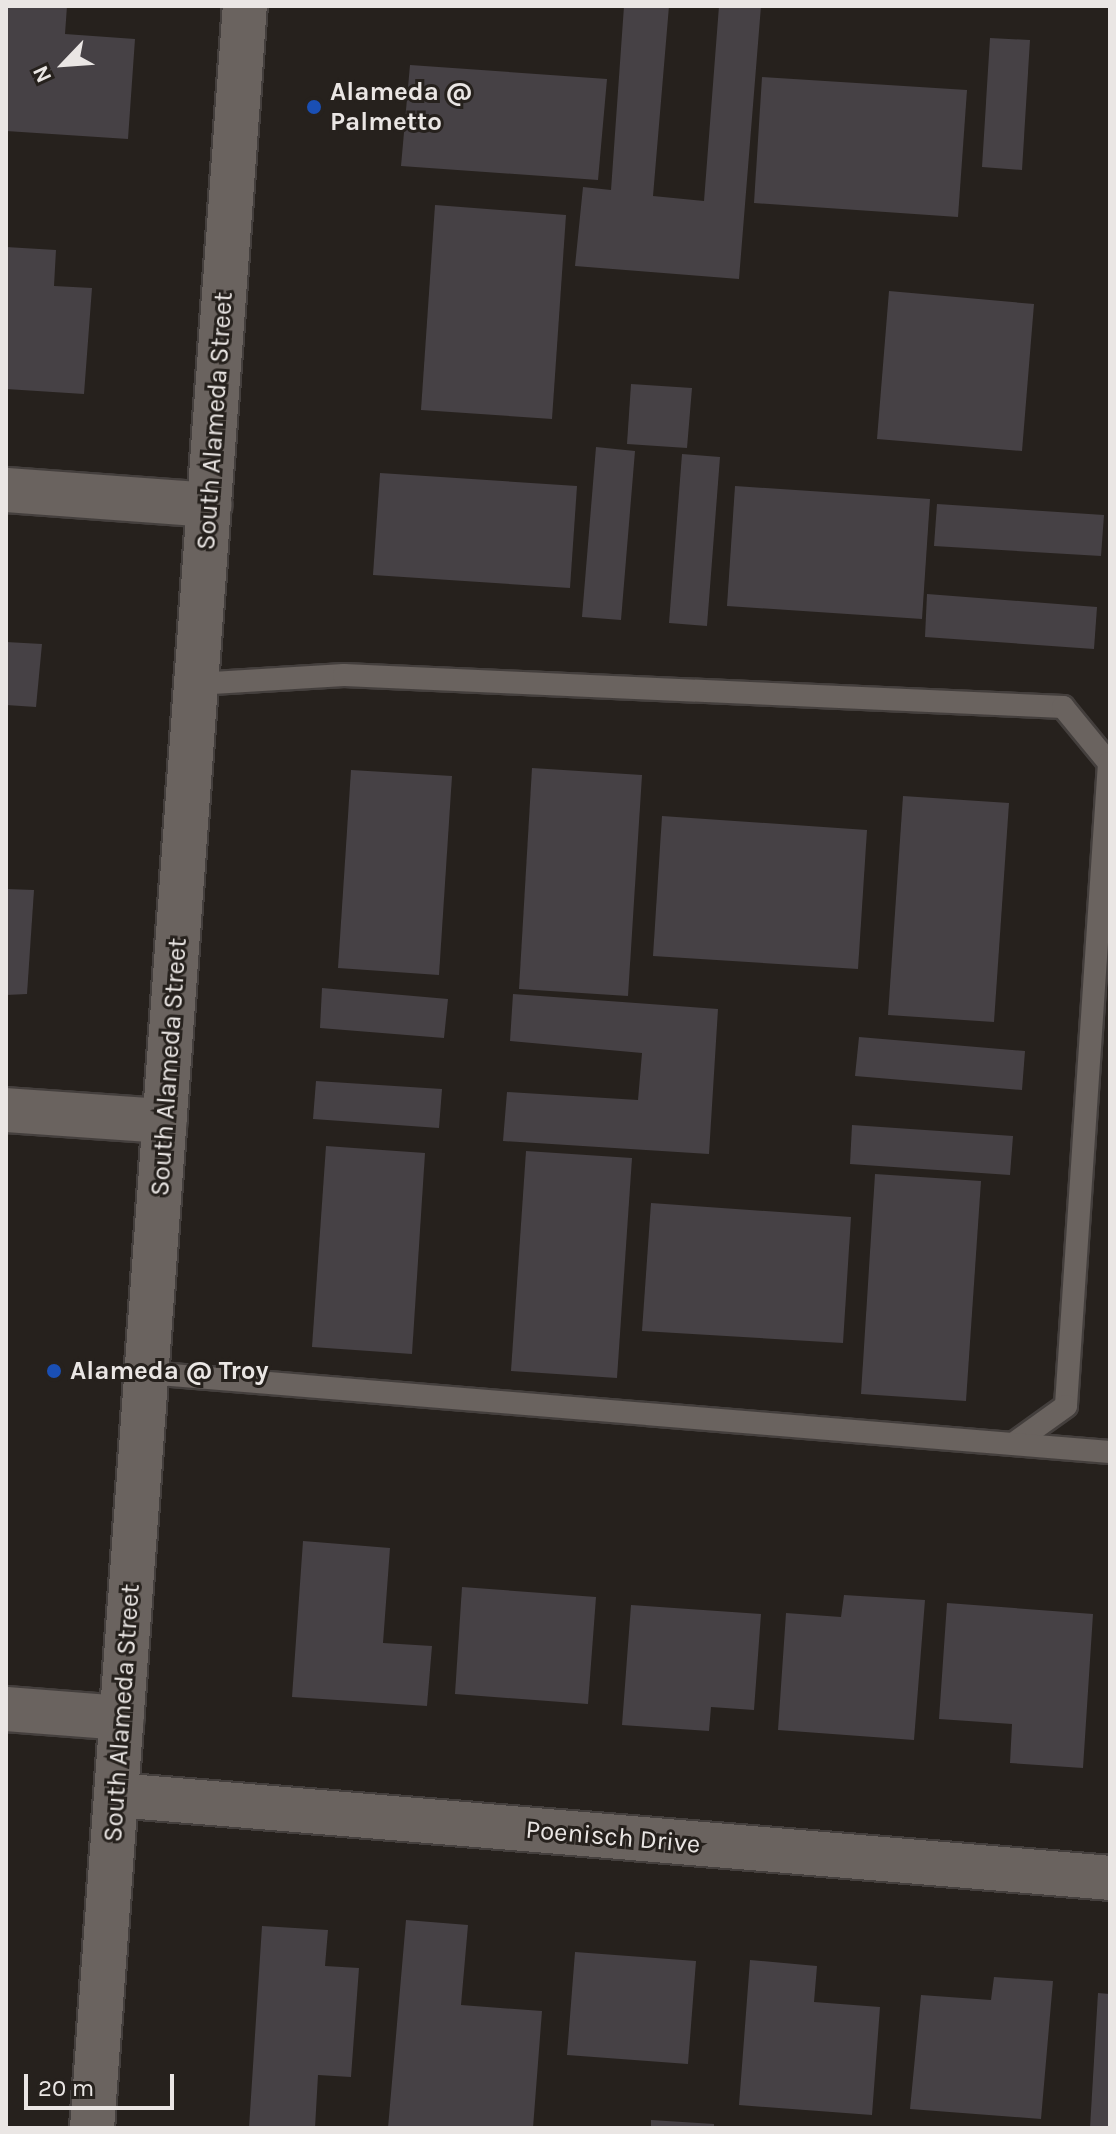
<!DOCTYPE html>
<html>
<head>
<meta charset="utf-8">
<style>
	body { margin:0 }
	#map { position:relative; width:1116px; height:2134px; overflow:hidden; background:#26211d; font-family:Karla,sans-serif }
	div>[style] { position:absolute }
	.building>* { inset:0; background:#464145 }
	.roads { filter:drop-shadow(2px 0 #443f3d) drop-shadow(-2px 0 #443f3d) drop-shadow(0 2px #443f3d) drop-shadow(0 -2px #443f3d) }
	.lane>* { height:22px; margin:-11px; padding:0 11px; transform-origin:11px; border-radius:11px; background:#6a635f }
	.street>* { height:44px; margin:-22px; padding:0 22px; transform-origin:22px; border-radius:22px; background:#6a635f }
	.secondary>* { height:44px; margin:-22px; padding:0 22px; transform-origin:22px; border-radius:22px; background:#6a635f }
	.dots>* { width:22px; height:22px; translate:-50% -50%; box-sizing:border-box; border:4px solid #26211d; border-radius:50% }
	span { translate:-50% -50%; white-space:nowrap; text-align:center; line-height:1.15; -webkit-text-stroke:6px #26211d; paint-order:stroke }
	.poi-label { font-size:26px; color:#eae6e4; font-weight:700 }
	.left { translate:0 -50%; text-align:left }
	.street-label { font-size:26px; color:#eae6e4 }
	.frame { position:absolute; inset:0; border:8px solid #eae6e4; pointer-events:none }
	.north { position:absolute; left:24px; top:24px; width:80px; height:80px; -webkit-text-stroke:6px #26211d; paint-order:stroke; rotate:245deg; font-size:22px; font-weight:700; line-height:32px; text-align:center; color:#eae6e4 }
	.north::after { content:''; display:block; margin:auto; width:28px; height:36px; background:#eae6e4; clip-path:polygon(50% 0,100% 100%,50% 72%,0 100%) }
	.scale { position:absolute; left:24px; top:2074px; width:150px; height:36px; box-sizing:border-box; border:4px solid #eae6e4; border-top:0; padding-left:10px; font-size:24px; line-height:28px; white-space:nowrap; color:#eae6e4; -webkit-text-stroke:6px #26211d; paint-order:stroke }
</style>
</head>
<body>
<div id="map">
	<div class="building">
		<i style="clip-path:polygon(6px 6px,67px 6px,65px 34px,135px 39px,128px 139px,6px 131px)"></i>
		<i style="clip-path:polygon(624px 6px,669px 6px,653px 196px,704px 201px,719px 6px,761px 6px,739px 279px,575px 266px,583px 187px,611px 190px)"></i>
		<i style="clip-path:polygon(990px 38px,1030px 40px,1022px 170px,982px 167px)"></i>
		<i style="clip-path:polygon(410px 65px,607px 79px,598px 180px,401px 166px)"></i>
		<i style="clip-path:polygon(762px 77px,967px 90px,958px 217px,754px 203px)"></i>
		<i style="clip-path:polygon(435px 205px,566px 215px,552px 419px,421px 410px)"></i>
		<i style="clip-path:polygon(6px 247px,56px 250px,54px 286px,92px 288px,84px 394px,6px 389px)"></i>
		<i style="clip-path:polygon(889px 291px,1034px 304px,1022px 451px,877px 439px)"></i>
		<i style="clip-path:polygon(631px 384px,692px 388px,687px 448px,627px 444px)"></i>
		<i style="clip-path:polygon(596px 447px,635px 451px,621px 620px,582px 617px)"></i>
		<i style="clip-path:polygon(682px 454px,720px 457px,707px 626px,669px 623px)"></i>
		<i style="clip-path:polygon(380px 473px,577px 486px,570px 588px,373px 575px)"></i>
		<i style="clip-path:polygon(735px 486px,930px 499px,922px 619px,727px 606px)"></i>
		<i style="clip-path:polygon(937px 504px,1104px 515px,1101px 556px,934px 546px)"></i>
		<i style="clip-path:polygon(927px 594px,1097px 607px,1094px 649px,925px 637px)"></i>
		<i style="clip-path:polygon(6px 642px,42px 644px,36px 707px,6px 705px)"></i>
		<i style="clip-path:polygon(532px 768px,642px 775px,628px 996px,519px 989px)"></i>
		<i style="clip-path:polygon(351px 770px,452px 776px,439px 975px,338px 968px)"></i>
		<i style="clip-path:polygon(903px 796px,1009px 803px,994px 1022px,888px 1015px)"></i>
		<i style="clip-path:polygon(662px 816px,867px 830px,858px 969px,653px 956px)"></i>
		<i style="clip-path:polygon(6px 889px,34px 890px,27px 994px,6px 995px)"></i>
		<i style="clip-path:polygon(322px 988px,448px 999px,444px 1038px,320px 1028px)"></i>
		<i style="clip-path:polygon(513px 994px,718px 1009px,709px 1154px,503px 1141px,507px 1092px,638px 1100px,642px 1053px,510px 1041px)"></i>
		<i style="clip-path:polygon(859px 1037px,1025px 1051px,1022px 1090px,855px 1076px)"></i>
		<i style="clip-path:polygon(316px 1081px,442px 1089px,439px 1128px,313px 1119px)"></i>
		<i style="clip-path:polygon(852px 1125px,1013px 1136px,1010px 1175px,850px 1164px)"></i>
		<i style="clip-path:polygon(326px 1146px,425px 1153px,412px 1354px,312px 1347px)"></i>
		<i style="clip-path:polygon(526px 1151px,632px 1158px,617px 1378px,511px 1371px)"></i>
		<i style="clip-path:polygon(875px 1174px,981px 1181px,966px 1401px,861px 1394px)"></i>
		<i style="clip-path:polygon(651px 1203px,851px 1217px,843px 1343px,642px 1331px)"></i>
		<i style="clip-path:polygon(303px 1541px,390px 1548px,383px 1643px,432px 1646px,427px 1706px,292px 1697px)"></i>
		<i style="clip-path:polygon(462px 1587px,596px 1597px,588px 1704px,455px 1694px)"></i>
		<i style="clip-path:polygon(844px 1595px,925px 1600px,914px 1740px,778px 1730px,786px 1613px,841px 1617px)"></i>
		<i style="clip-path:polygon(947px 1603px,1093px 1614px,1083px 1768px,1010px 1763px,1012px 1724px,939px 1719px)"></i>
		<i style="clip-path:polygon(631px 1605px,761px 1614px,754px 1710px,711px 1707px,709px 1731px,622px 1725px)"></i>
		<i style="clip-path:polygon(406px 1920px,468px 1925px,461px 2005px,542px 2011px,533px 2128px,388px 2128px)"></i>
		<i style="clip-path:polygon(262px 1926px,328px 1930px,325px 1966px,359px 1968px,351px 2077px,318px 2075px,315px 2128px,249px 2128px)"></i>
		<i style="clip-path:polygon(575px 1952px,696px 1961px,688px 2064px,567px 2055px)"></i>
		<i style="clip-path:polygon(750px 1960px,817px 1966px,814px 2002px,880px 2007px,872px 2115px,739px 2105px)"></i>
		<i style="clip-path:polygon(994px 1977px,1053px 1981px,1041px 2119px,910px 2109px,921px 1995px,991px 2000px)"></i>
		<i style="clip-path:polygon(1098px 1993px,1110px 1994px,1110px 2128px,1090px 2128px)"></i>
		<i style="clip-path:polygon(651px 2120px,714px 2124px,714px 2128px,651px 2128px)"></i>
	</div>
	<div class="roads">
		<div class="lane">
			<i style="left:196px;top:684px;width:148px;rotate:-3.5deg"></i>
			<i style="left:344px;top:675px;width:720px;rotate:2.55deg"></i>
			<i style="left:1063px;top:707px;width:72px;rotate:50.6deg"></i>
			<i style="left:1109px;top:763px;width:644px;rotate:93.83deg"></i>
			<i style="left:1066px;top:1406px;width:65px;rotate:144.4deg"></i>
			<i style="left:147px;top:1373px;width:966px;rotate:4.69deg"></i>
		</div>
		<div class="street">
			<i style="left:6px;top:490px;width:204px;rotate:4.2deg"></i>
			<i style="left:6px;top:1110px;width:159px;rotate:4deg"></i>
			<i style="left:6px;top:1709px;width:116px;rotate:4.4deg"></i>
			<i style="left:116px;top:1795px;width:997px;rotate:4.77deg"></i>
		</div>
		<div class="secondary">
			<i style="left:92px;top:2128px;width:2128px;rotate:-85.88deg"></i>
		</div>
	</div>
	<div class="dots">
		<i style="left:314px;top:107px;background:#1a4fb4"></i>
		<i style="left:54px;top:1371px;background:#1a4fb4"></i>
	</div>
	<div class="poi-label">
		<span class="left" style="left:330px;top:107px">Alameda @<br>Palmetto</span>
		<span class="left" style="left:70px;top:1371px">Alameda @ Troy</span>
	</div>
	<div class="street-label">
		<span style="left:215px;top:421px;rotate:-86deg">South Alameda Street</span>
		<span style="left:169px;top:1067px;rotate:-86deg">South Alameda Street</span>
		<span style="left:122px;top:1713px;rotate:-86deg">South Alameda Street</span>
		<span style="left:613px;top:1837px;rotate:5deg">Poenisch Drive</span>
	</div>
	<div class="frame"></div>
	<div class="north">N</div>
	<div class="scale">20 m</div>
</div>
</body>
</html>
